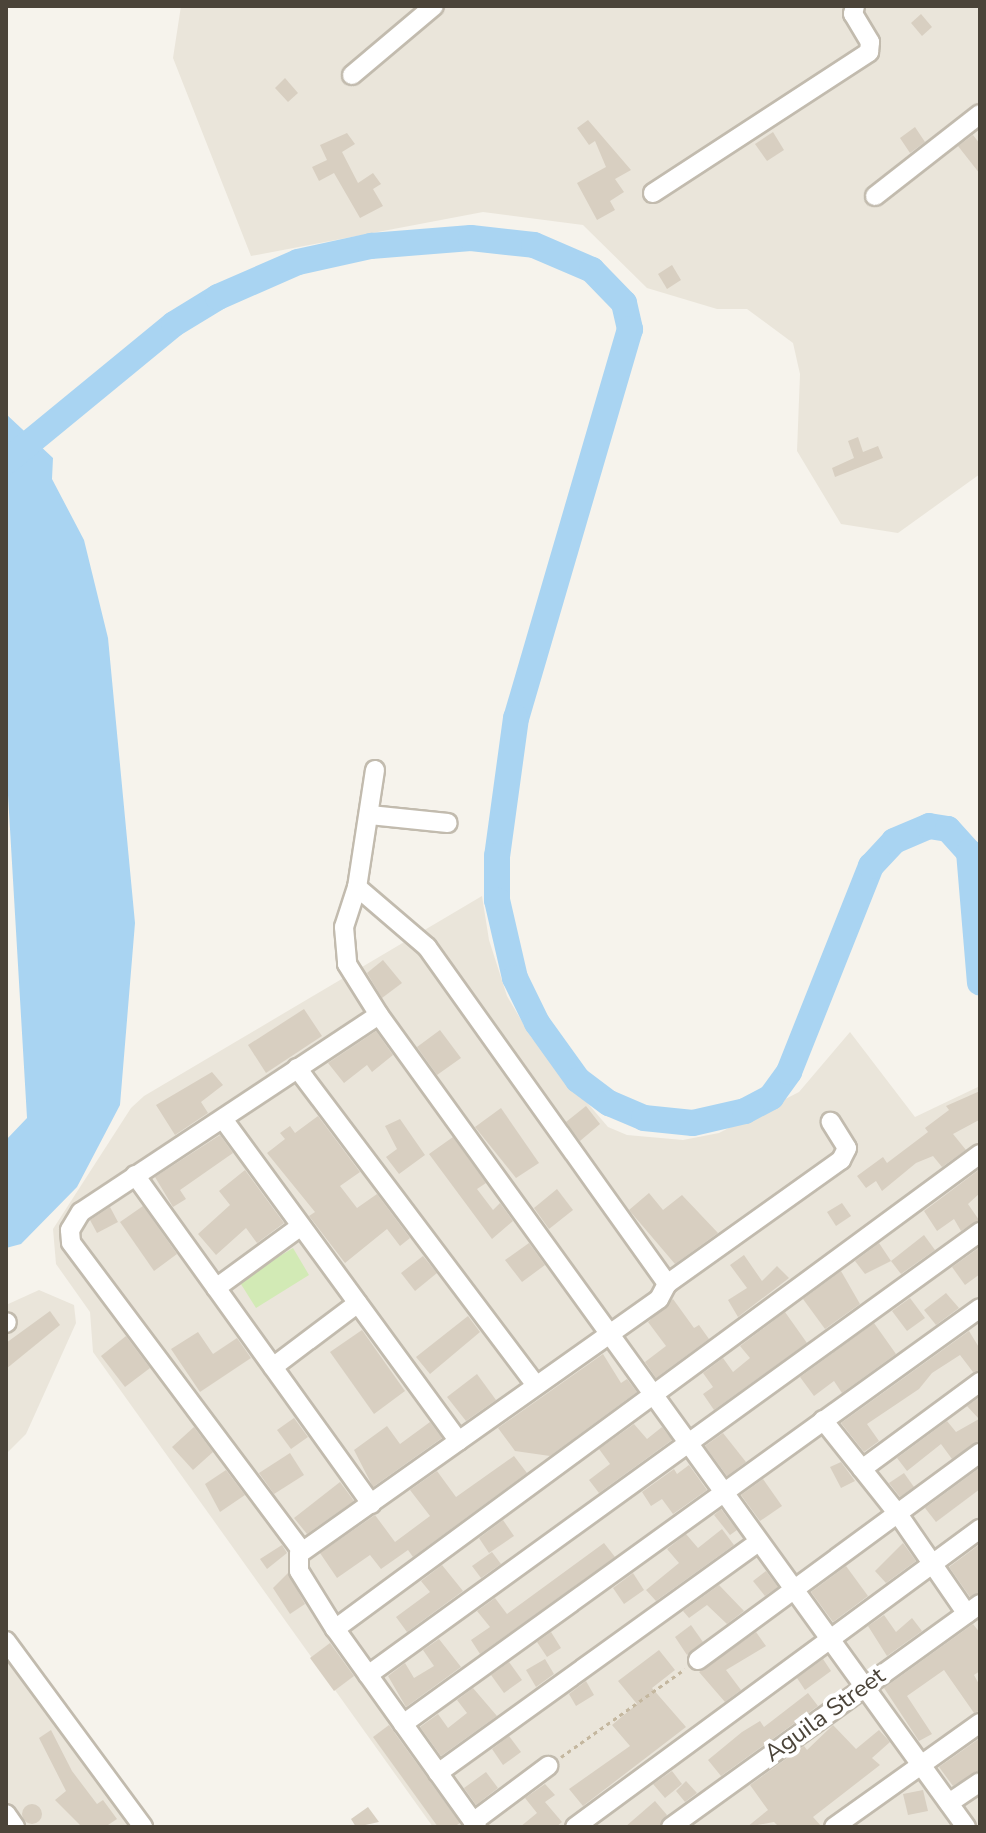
<!DOCTYPE html>
<html>
<head>
<meta charset="utf-8">
<style>
	body { margin:0 }
	#map { position:relative; width:986px; height:1833px; overflow:hidden; background:#f6f3ec; font-family:"Nunito Sans",sans-serif }
	div>[style] { position:absolute }
	.residential>* { inset:0; background:#eae5da }
	.green>* { inset:0; background:#d2eab5 }
	.water>* { inset:0; background:#a9d4f2 }
	.river>* { height:26px; margin:-13px; padding:0 13px; transform-origin:13px; border-radius:13px; background:#a9d4f2 }
	.building>* { inset:0; background:#d8cfc1 }
	.round { border-radius:50% }
	.path>* { height:3px; margin-top:-1.5px; transform-origin:0; background:repeating-linear-gradient(90deg,#c4b79f 0 4px,transparent 0 8px) }
	.roads { filter:drop-shadow(2px 0 #c2bbae) drop-shadow(-2px 0 #c2bbae) drop-shadow(0 2px #c2bbae) drop-shadow(0 -2px #c2bbae) }
	.minor>* { height:18px; margin:-9px; padding:0 9px; transform-origin:9px; border-radius:9px; background:#fff }
	span { translate:-50% -50%; white-space:nowrap; text-align:center; line-height:1.15; -webkit-text-stroke:8px #fff; paint-order:stroke }
	.street-label { font-size:24px; color:#4b4439 }
	.frame { position:absolute; inset:0; border:8px solid #4b4439; pointer-events:none }
</style>
</head>
<body>
<div id="map">
	<div class="residential">
		<i style="clip-path:polygon(181px 6px,980px 6px,980px 474px,898px 533px,841px 524px,797px 451px,800px 374px,793px 343px,747px 309px,717px 309px,647px 288px,583px 225px,483px 212px,251px 256px,173px 58px)"></i>
		<i style="clip-path:polygon(482px 896px,489px 940px,507px 996px,531px 1037px,608px 1127px,627px 1135px,683px 1140px,719px 1133px,799px 1092px,850px 1032px,915px 1117px,980px 1086px,980px 1827px,433px 1827px,93px 1352px,90px 1312px,56px 1264px,53px 1229px,131px 1108px,144px 1096px)"></i>
		<i style="clip-path:polygon(39px 1290px,74px 1305px,76px 1323px,26px 1434px,6px 1454px,6px 1305px)"></i>
		<i style="clip-path:polygon(6px 1652px,133px 1827px,6px 1827px)"></i>
	</div>
	<div class="green">
		<i style="clip-path:polygon(293px 1248px,309px 1275px,256px 1308px,239px 1281px)"></i>
	</div>
	<div class="water">
		<i style="clip-path:polygon(6px 414px,53px 458px,52px 479px,84px 540px,108px 638px,135px 923px,120px 1105px,77px 1187px,21px 1244px,6px 1248px,6px 1140px,27px 1118px,6px 761px)"></i>
	</div>
	<div class="river">
		<i style="left:6px;top:462px;width:217px;rotate:-39.4deg"></i>
		<i style="left:174px;top:324px;width:52px;rotate:-31.5deg"></i>
		<i style="left:218px;top:297px;width:87px;rotate:-23.6deg"></i>
		<i style="left:298px;top:262px;width:75px;rotate:-12.4deg"></i>
		<i style="left:371px;top:246px;width:100px;rotate:-4.6deg"></i>
		<i style="left:471px;top:238px;width:63px;rotate:6.3deg"></i>
		<i style="left:534px;top:245px;width:63px;rotate:23.3deg"></i>
		<i style="left:592px;top:270px;width:46px;rotate:45.9deg"></i>
		<i style="left:624px;top:303px;width:27px;rotate:77deg"></i>
		<i style="left:630px;top:329px;width:405px;rotate:106.3deg"></i>
		<i style="left:516px;top:718px;width:139px;rotate:97.8deg"></i>
		<i style="left:497px;top:856px;width:44px;rotate:90deg"></i>
		<i style="left:497px;top:900px;width:80px;rotate:77deg"></i>
		<i style="left:515px;top:978px;width:50px;rotate:63.9deg"></i>
		<i style="left:537px;top:1023px;width:70px;rotate:54.3deg"></i>
		<i style="left:578px;top:1080px;width:39px;rotate:37deg"></i>
		<i style="left:609px;top:1103px;width:38px;rotate:23deg"></i>
		<i style="left:644px;top:1118px;width:49px;rotate:5.8deg"></i>
		<i style="left:693px;top:1123px;width:53px;rotate:-13deg"></i>
		<i style="left:745px;top:1111px;width:30px;rotate:-28deg"></i>
		<i style="left:771px;top:1097px;width:31px;rotate:-54deg"></i>
		<i style="left:789px;top:1072px;width:222px;rotate:-68.3deg"></i>
		<i style="left:871px;top:866px;width:34px;rotate:-47deg"></i>
		<i style="left:894px;top:841px;width:38px;rotate:-23deg"></i>
		<i style="left:929px;top:826px;width:19px;rotate:9deg"></i>
		<i style="left:948px;top:829px;width:31px;rotate:48deg"></i>
		<i style="left:969px;top:852px;width:131px;rotate:85.2deg"></i>
	</div>
	<div class="building">
		<i style="clip-path:polygon(921px 14px,932px 27px,922px 36px,911px 23px)"></i>
		<i style="clip-path:polygon(285px 78px,298px 93px,288px 102px,275px 88px)"></i>
		<i style="clip-path:polygon(588px 120px,631px 170px,615px 179px,624px 192px,610px 201px,615px 210px,597px 220px,577px 183px,606px 167px,595px 141px,589px 145px,577px 128px)"></i>
		<i style="clip-path:polygon(915px 127px,925px 142px,910px 153px,900px 138px)"></i>
		<i style="clip-path:polygon(773px 132px,784px 150px,767px 161px,755px 144px)"></i>
		<i style="clip-path:polygon(347px 133px,355px 144px,342px 152px,358px 183px,373px 173px,381px 184px,373px 189px,383px 206px,360px 218px,334px 173px,319px 181px,312px 167px,327px 160px,320px 145px)"></i>
		<i style="clip-path:polygon(973px 135px,980px 144px,980px 174px,958px 146px)"></i>
		<i style="clip-path:polygon(672px 265px,681px 280px,667px 289px,658px 274px)"></i>
		<i style="clip-path:polygon(858px 437px,863px 452px,878px 446px,883px 458px,835px 477px,832px 468px,854px 458px,848px 441px)"></i>
		<i style="clip-path:polygon(383px 960px,402px 983px,382px 998px,367px 973px)"></i>
		<i style="clip-path:polygon(304px 1009px,322px 1036px,266px 1073px,248px 1045px)"></i>
		<i style="clip-path:polygon(440px 1030px,461px 1058px,437px 1075px,417px 1047px)"></i>
		<i style="clip-path:polygon(376px 1031px,393px 1055px,372px 1072px,367px 1065px,344px 1083px,328px 1063px)"></i>
		<i style="clip-path:polygon(212px 1072px,223px 1085px,201px 1102px,208px 1113px,175px 1135px,156px 1105px)"></i>
		<i style="clip-path:polygon(980px 1091px,979px 1120px,953px 1134px,966px 1150px,942px 1167px,933px 1156px,916px 1163px,882px 1191px,876px 1181px,866px 1188px,857px 1176px,883px 1157px,887px 1163px,928px 1132px,925px 1128px,949px 1110px,946px 1106px)"></i>
		<i style="clip-path:polygon(586px 1106px,600px 1124px,580px 1141px,566px 1122px)"></i>
		<i style="clip-path:polygon(501px 1108px,539px 1163px,516px 1178px,475px 1127px)"></i>
		<i style="clip-path:polygon(318px 1116px,360px 1172px,340px 1186px,357px 1208px,377px 1194px,410px 1238px,400px 1246px,387px 1229px,345px 1263px,309px 1216px,315px 1212px,267px 1153px,285px 1139px,280px 1133px,290px 1126px,295px 1133px)"></i>
		<i style="clip-path:polygon(400px 1119px,425px 1155px,399px 1174px,386px 1157px,397px 1149px,385px 1126px)"></i>
		<i style="clip-path:polygon(220px 1135px,233px 1153px,180px 1190px,186px 1199px,173px 1207px,155px 1177px)"></i>
		<i style="clip-path:polygon(453px 1137px,486px 1183px,477px 1189px,493px 1210px,500px 1203px,513px 1221px,492px 1239px,429px 1154px)"></i>
		<i style="clip-path:polygon(980px 1169px,980px 1193px,968px 1204px,979px 1220px,961px 1231px,954px 1219px,937px 1231px,924px 1211px)"></i>
		<i style="clip-path:polygon(245px 1170px,284px 1223px,257px 1243px,246px 1228px,216px 1255px,198px 1234px,230px 1205px,219px 1191px)"></i>
		<i style="clip-path:polygon(557px 1189px,573px 1210px,549px 1229px,534px 1208px)"></i>
		<i style="clip-path:polygon(649px 1193px,663px 1210px,682px 1195px,718px 1233px,675px 1264px,629px 1210px)"></i>
		<i style="clip-path:polygon(842px 1203px,851px 1216px,836px 1226px,827px 1212px)"></i>
		<i style="clip-path:polygon(143px 1206px,177px 1254px,154px 1271px,120px 1222px)"></i>
		<i style="clip-path:polygon(110px 1207px,118px 1222px,97px 1233px,90px 1220px)"></i>
		<i style="clip-path:polygon(924px 1235px,935px 1250px,901px 1274px,891px 1261px)"></i>
		<i style="clip-path:polygon(529px 1243px,545px 1265px,522px 1282px,505px 1260px)"></i>
		<i style="clip-path:polygon(879px 1243px,891px 1261px,865px 1274px,855px 1261px)"></i>
		<i style="clip-path:polygon(980px 1247px,980px 1274px,965px 1285px,952px 1267px)"></i>
		<i style="clip-path:polygon(744px 1255px,762px 1281px,777px 1266px,789px 1278px,738px 1317px,728px 1300px,747px 1288px,730px 1265px)"></i>
		<i style="clip-path:polygon(423px 1256px,437px 1273px,415px 1291px,401px 1273px)"></i>
		<i style="clip-path:polygon(841px 1271px,860px 1304px,825px 1329px,803px 1299px)"></i>
		<i style="clip-path:polygon(946px 1293px,959px 1308px,936px 1325px,924px 1310px)"></i>
		<i style="clip-path:polygon(910px 1298px,925px 1318px,907px 1331px,892px 1311px)"></i>
		<i style="clip-path:polygon(673px 1299px,694px 1328px,699px 1325px,709px 1339px,656px 1378px,645px 1362px,666px 1346px,648px 1322px)"></i>
		<i style="clip-path:polygon(50px 1311px,60px 1325px,6px 1369px,6px 1343px)"></i>
		<i style="clip-path:polygon(785px 1312px,807px 1343px,714px 1410px,703px 1394px,713px 1387px,703px 1373px,723px 1358px,733px 1372px,750px 1358px,740px 1346px)"></i>
		<i style="clip-path:polygon(468px 1316px,480px 1332px,430px 1374px,416px 1357px)"></i>
		<i style="clip-path:polygon(874px 1323px,896px 1354px,842px 1393px,834px 1381px,814px 1396px,800px 1377px)"></i>
		<i style="clip-path:polygon(362px 1330px,405px 1391px,374px 1414px,330px 1352px)"></i>
		<i style="clip-path:polygon(969px 1331px,980px 1349px,980px 1370px,973px 1372px,960px 1355px,932px 1373px,919px 1389px,867px 1424px,879px 1441px,864px 1452px,841px 1423px)"></i>
		<i style="clip-path:polygon(198px 1332px,213px 1354px,237px 1338px,251px 1358px,200px 1392px,171px 1349px)"></i>
		<i style="clip-path:polygon(126px 1336px,150px 1368px,125px 1387px,101px 1356px)"></i>
		<i style="clip-path:polygon(603px 1354px,621px 1383px,627px 1379px,637px 1392px,550px 1456px,515px 1451px,498px 1428px)"></i>
		<i style="clip-path:polygon(477px 1374px,496px 1400px,466px 1421px,447px 1397px)"></i>
		<i style="clip-path:polygon(980px 1397px,980px 1440px,952px 1459px,941px 1444px,907px 1471px,897px 1458px,947px 1421px,956px 1432px,979px 1419px,967px 1406px)"></i>
		<i style="clip-path:polygon(294px 1418px,308px 1437px,291px 1449px,277px 1430px)"></i>
		<i style="clip-path:polygon(430px 1422px,442px 1438px,373px 1487px,354px 1450px,387px 1426px,400px 1444px)"></i>
		<i style="clip-path:polygon(634px 1424px,647px 1439px,662px 1427px,672px 1440px,599px 1493px,589px 1480px,610px 1464px,599px 1449px)"></i>
		<i style="clip-path:polygon(194px 1427px,213px 1452px,193px 1470px,172px 1447px)"></i>
		<i style="clip-path:polygon(723px 1433px,746px 1462px,727px 1476px,705px 1446px)"></i>
		<i style="clip-path:polygon(290px 1453px,304px 1475px,274px 1494px,259px 1473px)"></i>
		<i style="clip-path:polygon(514px 1456px,527px 1473px,413px 1557px,408px 1550px,381px 1569px,370px 1555px,337px 1578px,320px 1553px,375px 1515px,395px 1542px,430px 1516px,410px 1490px,437px 1471px,456px 1497px)"></i>
		<i style="clip-path:polygon(841px 1462px,855px 1481px,841px 1488px,830px 1467px)"></i>
		<i style="clip-path:polygon(689px 1465px,707px 1490px,673px 1514px,662px 1499px,651px 1506px,642px 1492px,674px 1469px,677px 1474px)"></i>
		<i style="clip-path:polygon(978px 1469px,980px 1489px,936px 1522px,925px 1508px)"></i>
		<i style="clip-path:polygon(226px 1470px,245px 1495px,220px 1512px,205px 1484px)"></i>
		<i style="clip-path:polygon(904px 1473px,914px 1487px,900px 1497px,889px 1483px)"></i>
		<i style="clip-path:polygon(763px 1479px,782px 1506px,760px 1521px,741px 1495px)"></i>
		<i style="clip-path:polygon(340px 1482px,354px 1501px,307px 1534px,294px 1518px)"></i>
		<i style="clip-path:polygon(721px 1509px,737px 1530px,730px 1535px,714px 1515px)"></i>
		<i style="clip-path:polygon(503px 1520px,514px 1536px,489px 1553px,479px 1538px)"></i>
		<i style="clip-path:polygon(722px 1529px,734px 1545px,656px 1601px,646px 1590px,679px 1563px,667px 1549px,686px 1534px,698px 1548px)"></i>
		<i style="clip-path:polygon(604px 1543px,615px 1557px,480px 1654px,471px 1640px,490px 1627px,477px 1611px,495px 1598px,507px 1614px)"></i>
		<i style="clip-path:polygon(903px 1543px,916px 1561px,886px 1583px,875px 1571px)"></i>
		<i style="clip-path:polygon(980px 1544px,980px 1592px,970px 1597px,949px 1567px)"></i>
		<i style="clip-path:polygon(282px 1545px,287px 1553px,267px 1569px,260px 1559px)"></i>
		<i style="clip-path:polygon(492px 1552px,501px 1564px,481px 1578px,472px 1566px)"></i>
		<i style="clip-path:polygon(442px 1565px,463px 1591px,407px 1632px,396px 1617px,430px 1592px,421px 1581px)"></i>
		<i style="clip-path:polygon(846px 1566px,868px 1596px,833px 1622px,811px 1592px)"></i>
		<i style="clip-path:polygon(766px 1571px,778px 1587px,765px 1596px,753px 1581px)"></i>
		<i style="clip-path:polygon(288px 1573px,305px 1604px,290px 1614px,273px 1588px)"></i>
		<i style="clip-path:polygon(633px 1573px,644px 1590px,624px 1604px,613px 1588px)"></i>
		<i style="clip-path:polygon(719px 1585px,744px 1611px,727px 1624px,707px 1605px,689px 1618px,683px 1611px)"></i>
		<i style="clip-path:polygon(884px 1615px,896px 1632px,912px 1618px,922px 1631px,887px 1656px,868px 1626px)"></i>
		<i style="clip-path:polygon(973px 1624px,980px 1633px,980px 1671px,974px 1675px,980px 1686px,980px 1711px,974px 1713px,944px 1670px,907px 1696px,932px 1734px,919px 1741px,884px 1688px)"></i>
		<i style="clip-path:polygon(691px 1625px,703px 1642px,687px 1655px,675px 1637px)"></i>
		<i style="clip-path:polygon(551px 1632px,561px 1648px,547px 1657px,537px 1642px)"></i>
		<i style="clip-path:polygon(756px 1632px,766px 1646px,726px 1670px,741px 1690px,725px 1702px,699px 1672px)"></i>
		<i style="clip-path:polygon(439px 1639px,461px 1667px,406px 1707px,388px 1676px,405px 1663px,414px 1678px,434px 1666px,423px 1650px)"></i>
		<i style="clip-path:polygon(330px 1643px,354px 1676px,334px 1691px,310px 1658px)"></i>
		<i style="clip-path:polygon(659px 1650px,675px 1670px,652px 1688px,686px 1727px,583px 1806px,569px 1789px,630px 1746px,612px 1725px,637px 1704px,618px 1681px)"></i>
		<i style="clip-path:polygon(545px 1659px,554px 1674px,536px 1687px,526px 1670px)"></i>
		<i style="clip-path:polygon(823px 1659px,831px 1671px,805px 1690px,797px 1678px)"></i>
		<i style="clip-path:polygon(509px 1662px,522px 1680px,504px 1693px,491px 1675px)"></i>
		<i style="clip-path:polygon(586px 1681px,594px 1695px,576px 1706px,569px 1694px)"></i>
		<i style="clip-path:polygon(473px 1688px,497px 1716px,441px 1756px,420px 1727px,438px 1714px,448px 1728px,467px 1713px,457px 1700px)"></i>
		<i style="clip-path:polygon(808px 1693px,818px 1706px,721px 1776px,708px 1760px,742px 1732px,760px 1721px,764px 1727px)"></i>
		<i style="clip-path:polygon(389px 1725px,460px 1823px,454px 1827px,438px 1827px,373px 1737px)"></i>
		<i style="clip-path:polygon(833px 1725px,856px 1749px,879px 1730px,890px 1742px,872px 1758px,880px 1765px,813px 1817px,822px 1827px,779px 1827px,774px 1822px,747px 1827px,768px 1810px,750px 1785px,804px 1746px,807px 1750px)"></i>
		<i style="clip-path:polygon(51px 1730px,72px 1771px,97px 1804px,103px 1800px,117px 1819px,105px 1827px,82px 1827px,55px 1800px,66px 1791px,39px 1738px)"></i>
		<i style="clip-path:polygon(509px 1736px,521px 1752px,503px 1765px,492px 1749px)"></i>
		<i style="clip-path:polygon(980px 1738px,980px 1770px,953px 1786px,939px 1767px)"></i>
		<i style="clip-path:polygon(672px 1771px,682px 1784px,665px 1798px,653px 1784px)"></i>
		<i style="clip-path:polygon(486px 1772px,498px 1788px,476px 1805px,464px 1788px)"></i>
		<i style="clip-path:polygon(686px 1781px,697px 1793px,685px 1802px,676px 1791px)"></i>
		<i style="clip-path:polygon(545px 1784px,555px 1795px,545px 1802px,562px 1822px,556px 1827px,520px 1827px,537px 1813px,525px 1798px)"></i>
		<i style="clip-path:polygon(923px 1790px,928px 1811px,908px 1815px,903px 1794px)"></i>
		<i style="clip-path:polygon(655px 1801px,667px 1815px,659px 1827px,625px 1827px)"></i>
		<i class="round" style="left:22px;top:1804px;width:20px;height:20px"></i>
		<i style="clip-path:polygon(368px 1807px,379px 1822px,356px 1827px,351px 1819px)"></i>
	</div>
	<div class="path">
		<i style="left:561px;top:1757px;width:152px;rotate:-35.4deg"></i>
	</div>
	<div class="roads">
		<div class="minor">
			<i style="left:352px;top:75px;width:107px;rotate:-40.1deg"></i>
			<i style="left:653px;top:193px;width:258px;rotate:-33.1deg"></i>
			<i style="left:869px;top:52px;width:10px;rotate:-84deg"></i>
			<i style="left:870px;top:42px;width:33px;rotate:-121deg"></i>
			<i style="left:853px;top:14px;width:8px;rotate:-76deg"></i>
			<i style="left:875px;top:196px;width:133px;rotate:-38deg"></i>
			<i style="left:375px;top:770px;width:118px;rotate:98.7deg"></i>
			<i style="left:357px;top:887px;width:42px;rotate:108deg"></i>
			<i style="left:344px;top:927px;width:37px;rotate:85deg"></i>
			<i style="left:347px;top:964px;width:60px;rotate:57.9deg"></i>
			<i style="left:379px;top:1015px;width:1002px;rotate:54.14deg"></i>
			<i style="left:370px;top:815px;width:78px;rotate:5.9deg"></i>
			<i style="left:357px;top:887px;width:92px;rotate:40.6deg"></i>
			<i style="left:427px;top:947px;width:414px;rotate:54.5deg"></i>
			<i style="left:297px;top:1068px;width:397px;rotate:53deg"></i>
			<i style="left:223px;top:1119px;width:399px;rotate:53.8deg"></i>
			<i style="left:135px;top:1175px;width:405px;rotate:54.3deg"></i>
			<i style="left:216px;top:1288px;width:105px;rotate:-36.1deg"></i>
			<i style="left:6px;top:1323px;width:1px;rotate:-45deg"></i>
			<i style="left:273px;top:1367px;width:106px;rotate:-37deg"></i>
			<i style="left:823px;top:1420px;width:120px;rotate:51.4deg"></i>
			<i style="left:898px;top:1514px;width:121px;rotate:55.4deg"></i>
			<i style="left:862px;top:1469px;width:147px;rotate:-36.4deg"></i>
			<i style="left:301px;top:1550px;width:384px;rotate:-126.8deg"></i>
			<i style="left:71px;top:1242px;width:12px;rotate:-95deg"></i>
			<i style="left:70px;top:1230px;width:21px;rotate:-59deg"></i>
			<i style="left:81px;top:1212px;width:357px;rotate:-33.5deg"></i>
			<i style="left:335px;top:1629px;width:801px;rotate:-36.37deg"></i>
			<i style="left:6px;top:1641px;width:231px;rotate:53.6deg"></i>
			<i style="left:698px;top:1660px;width:350px;rotate:-36.3deg"></i>
			<i style="left:368px;top:1675px;width:756px;rotate:-35.9deg"></i>
			<i style="left:403px;top:1724px;width:711px;rotate:-35.79deg"></i>
			<i style="left:438px;top:1773px;width:395px;rotate:-35.8deg"></i>
			<i style="left:949px;top:1803px;width:37px;rotate:-34deg"></i>
			<i style="left:6px;top:1814px;width:16px;rotate:55deg"></i>
			<i style="left:473px;top:1822px;width:94px;rotate:-36.7deg"></i>
			<i style="left:477px;top:1827px;width:244px;rotate:-125.6deg"></i>
			<i style="left:335px;top:1629px;width:68px;rotate:-121.8deg"></i>
			<i style="left:299px;top:1571px;width:17px;rotate:-90deg"></i>
			<i style="left:299px;top:1554px;width:441px;rotate:-35.3deg"></i>
			<i style="left:659px;top:1299px;width:17px;rotate:-62deg"></i>
			<i style="left:667px;top:1284px;width:214px;rotate:-35.5deg"></i>
			<i style="left:841px;top:1160px;width:13px;rotate:-63deg"></i>
			<i style="left:847px;top:1148px;width:31px;rotate:-122deg"></i>
			<i style="left:575px;top:1827px;width:503px;rotate:-36.35deg"></i>
			<i style="left:671px;top:1827px;width:381px;rotate:-35.8deg"></i>
			<i style="left:834px;top:1827px;width:179px;rotate:-35.5deg"></i>
		</div>
	</div>
	<div class="street-label">
		<span style="left:825px;top:1715px;rotate:-36deg">Aguila Street</span>
	</div>
	<div class="frame"></div>
</div>
</body>
</html>
